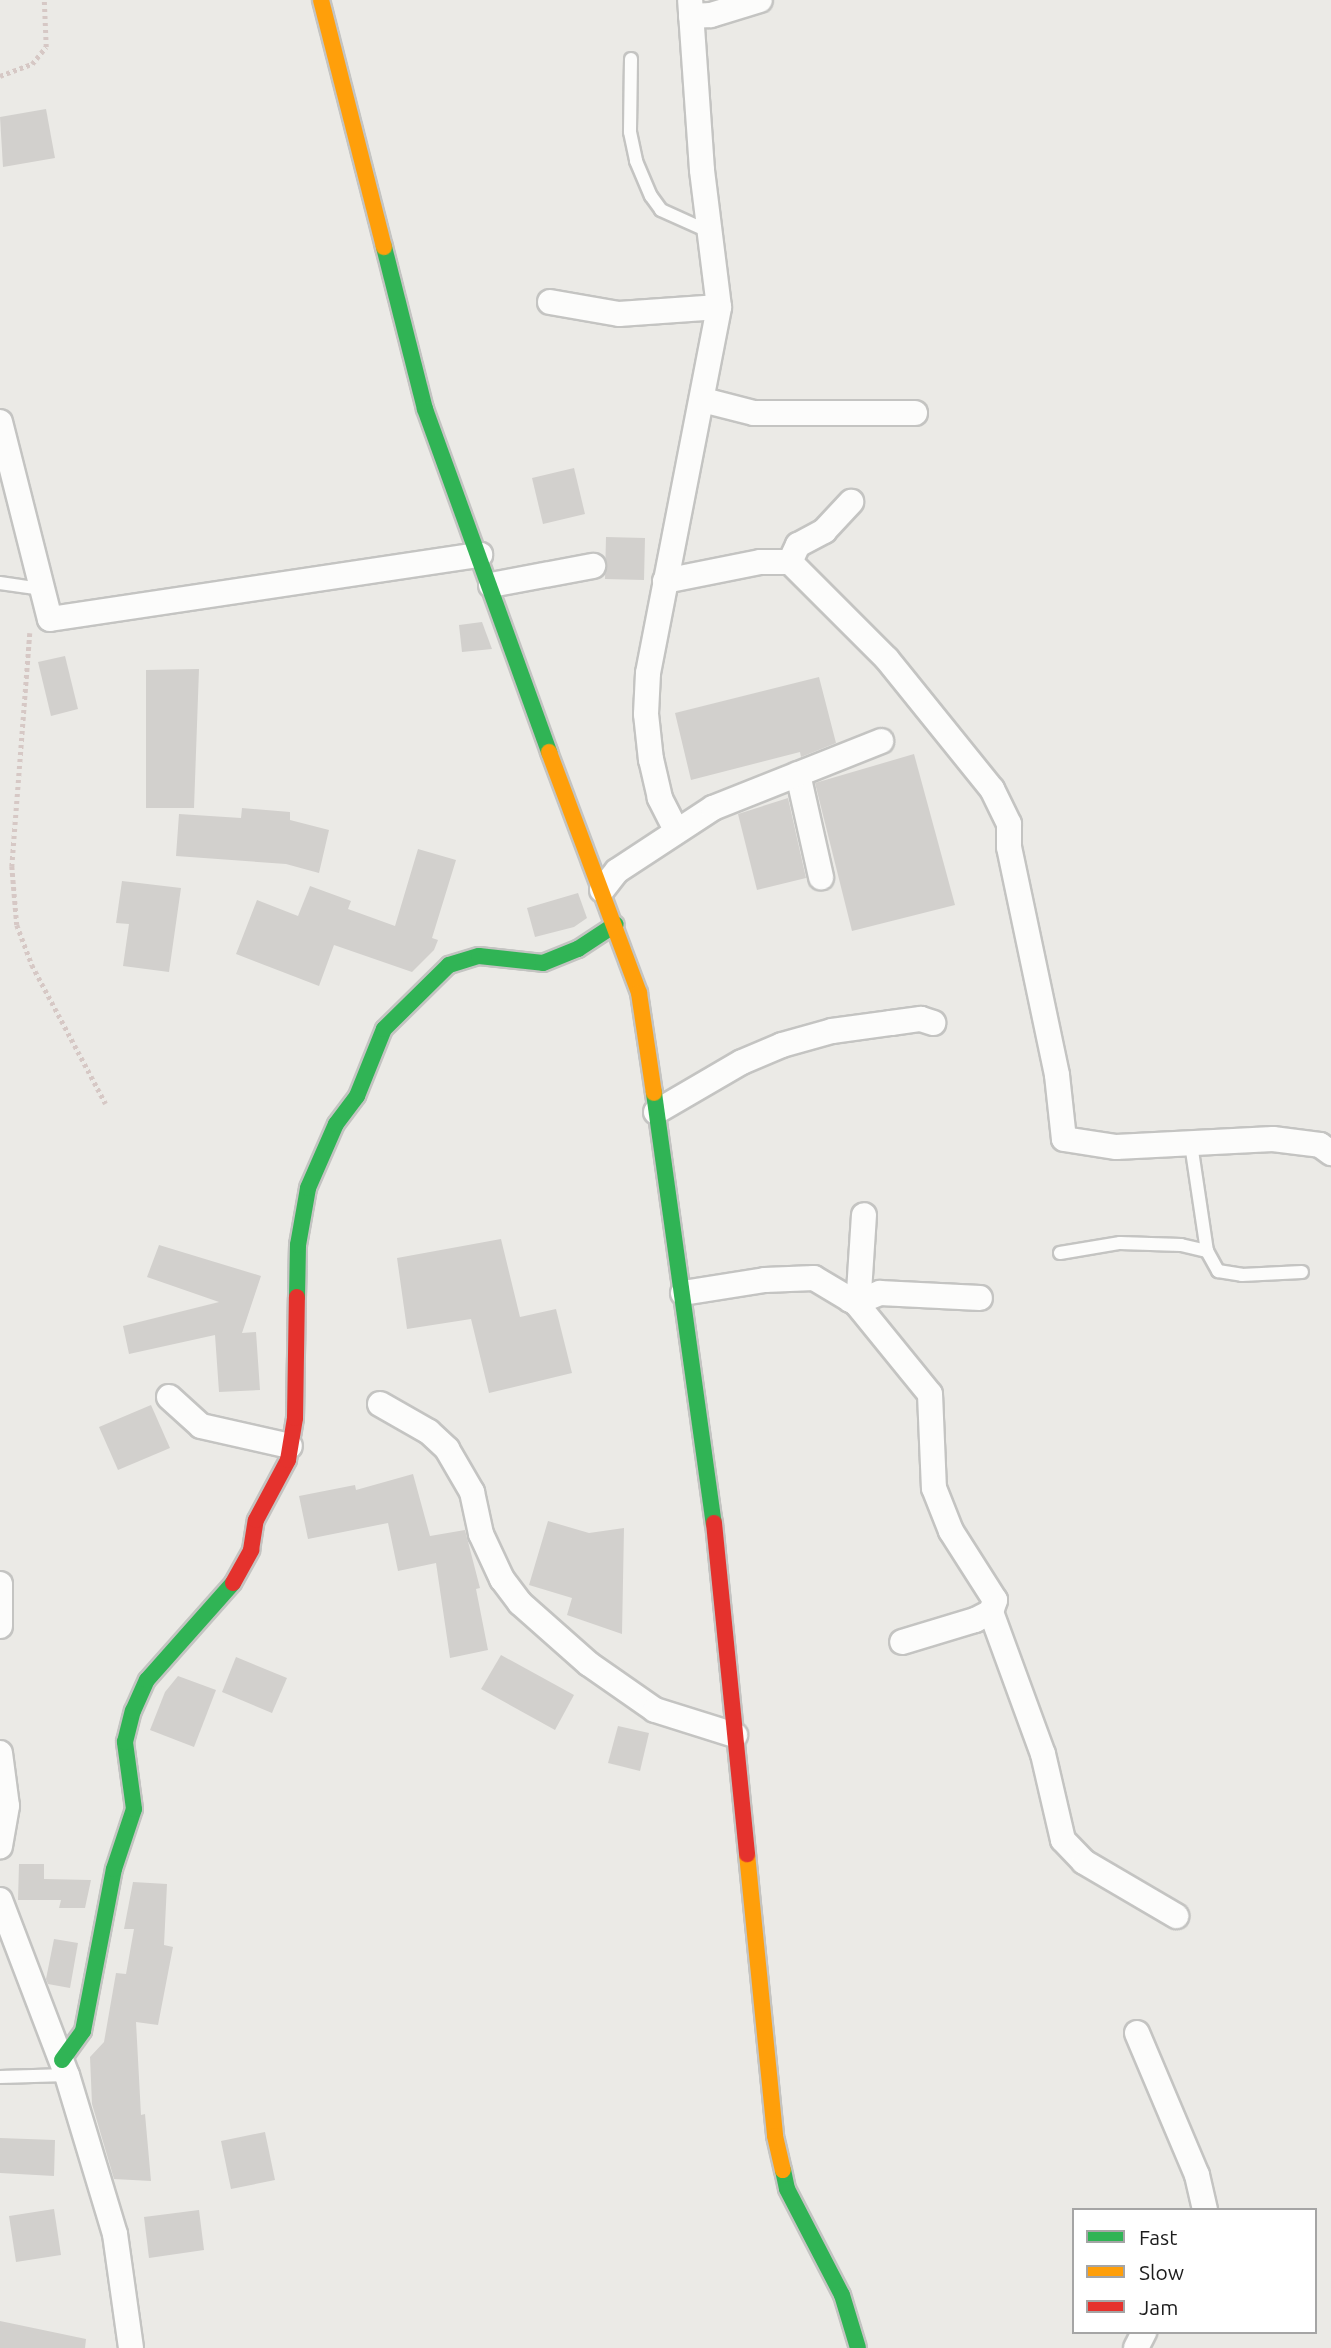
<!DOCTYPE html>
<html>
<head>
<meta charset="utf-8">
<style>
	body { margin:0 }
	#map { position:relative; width:1331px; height:2348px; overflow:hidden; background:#ebeae6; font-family:Ubuntu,sans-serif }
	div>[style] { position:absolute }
	.building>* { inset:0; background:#d2d0cd }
	.path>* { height:4.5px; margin-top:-2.25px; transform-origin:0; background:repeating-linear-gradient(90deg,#d6c8c5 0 3.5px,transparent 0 7px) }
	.roads { filter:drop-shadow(2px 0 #c4c4c2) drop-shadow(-2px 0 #c4c4c2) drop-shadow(0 2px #c4c4c2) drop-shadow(0 -2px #c4c4c2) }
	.lane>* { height:12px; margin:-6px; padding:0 6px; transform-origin:6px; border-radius:6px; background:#fcfcfb }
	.street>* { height:24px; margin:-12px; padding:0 12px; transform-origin:12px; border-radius:12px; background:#fcfcfb }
	.fast>* { height:16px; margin:-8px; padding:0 8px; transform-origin:8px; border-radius:8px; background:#30b455 }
	.slow>* { height:16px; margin:-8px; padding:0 8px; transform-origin:8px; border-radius:8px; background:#ff9f0a }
	.jam>* { height:16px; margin:-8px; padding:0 8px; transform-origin:8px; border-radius:8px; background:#e5322d }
	span { translate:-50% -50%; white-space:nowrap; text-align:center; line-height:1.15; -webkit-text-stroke:7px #fff; paint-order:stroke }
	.legend { position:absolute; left:1072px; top:2208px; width:245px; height:126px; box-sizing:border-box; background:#fff; border:2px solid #a5a5a5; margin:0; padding:9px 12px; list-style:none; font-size:21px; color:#1d1d1d }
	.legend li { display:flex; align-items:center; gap:14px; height:35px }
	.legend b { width:35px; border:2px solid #a5a5a5 }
</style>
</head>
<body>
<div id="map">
	<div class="building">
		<i style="clip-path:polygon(46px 109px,55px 158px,3px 167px,0 117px)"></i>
		<i style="clip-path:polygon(574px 468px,585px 514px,543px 524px,532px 478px)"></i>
		<i style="clip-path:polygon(606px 537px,645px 538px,644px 580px,605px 579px)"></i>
		<i style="clip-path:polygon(482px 622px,492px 649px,462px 652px,459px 625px)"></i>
		<i style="clip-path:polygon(65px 656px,78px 709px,51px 716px,38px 662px)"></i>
		<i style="clip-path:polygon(199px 669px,194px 808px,146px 808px,146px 670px)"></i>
		<i style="clip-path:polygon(819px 677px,836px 743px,801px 757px,800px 752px,691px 780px,675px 713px)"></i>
		<i style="clip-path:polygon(914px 754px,955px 905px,852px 931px,815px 783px)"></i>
		<i style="clip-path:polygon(788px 798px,806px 878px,757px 890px,738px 814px)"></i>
		<i style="clip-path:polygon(242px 808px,290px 812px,290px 820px,329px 830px,319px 873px,286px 864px,176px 856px,179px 814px,241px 818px)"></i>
		<i style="clip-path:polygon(418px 849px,456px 860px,432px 938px,438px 940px,434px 950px,412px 972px,334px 945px,319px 986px,236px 954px,257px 900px,298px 916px,310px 886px,351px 901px,348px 909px,395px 926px)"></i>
		<i style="clip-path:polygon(122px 881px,181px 888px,169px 972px,123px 966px,129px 924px,116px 923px)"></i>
		<i style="clip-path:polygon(578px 893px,587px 918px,574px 927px,535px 937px,527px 908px)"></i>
		<i style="clip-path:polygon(501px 1239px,520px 1317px,556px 1309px,572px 1373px,489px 1393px,471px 1319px,407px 1329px,397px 1258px)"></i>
		<i style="clip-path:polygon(159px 1245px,261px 1276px,242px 1333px,256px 1332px,260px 1390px,219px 1392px,215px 1335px,129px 1354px,123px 1326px,219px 1302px,147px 1277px)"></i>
		<i style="clip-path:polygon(151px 1405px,170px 1448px,118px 1470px,99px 1427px)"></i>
		<i style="clip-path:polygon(413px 1474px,430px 1536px,465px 1530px,480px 1588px,476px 1589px,488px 1650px,450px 1658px,436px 1563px,398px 1571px,388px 1523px,308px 1539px,299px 1496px,355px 1485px,356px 1490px)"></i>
		<i style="clip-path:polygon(548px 1521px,589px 1533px,624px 1528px,622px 1634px,567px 1615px,572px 1598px,529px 1585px)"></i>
		<i style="clip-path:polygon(501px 1655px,574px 1695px,555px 1730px,481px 1689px)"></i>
		<i style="clip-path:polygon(236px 1657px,287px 1678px,272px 1713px,222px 1692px)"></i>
		<i style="clip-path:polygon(178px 1676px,216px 1690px,194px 1747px,150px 1730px,165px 1692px)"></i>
		<i style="clip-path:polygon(618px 1726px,649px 1733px,640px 1771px,608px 1763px)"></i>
		<i style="clip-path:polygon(19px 1864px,44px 1864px,44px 1879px,91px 1880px,85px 1908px,59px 1908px,61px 1900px,18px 1900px)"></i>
		<i style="clip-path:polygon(133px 1882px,167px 1884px,164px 1945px,173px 1947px,158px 2025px,136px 2022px,141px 2115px,145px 2114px,151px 2181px,114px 2179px,92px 2104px,90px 2057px,104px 2042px,116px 1973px,126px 1974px,134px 1929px,124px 1929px)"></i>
		<i style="clip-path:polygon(54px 1939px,78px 1943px,70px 1988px,48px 1984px,46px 1979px)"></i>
		<i style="clip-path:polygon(265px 2132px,275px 2180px,231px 2189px,221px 2141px)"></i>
		<i style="clip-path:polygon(0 2138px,55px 2140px,54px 2176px,0 2173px)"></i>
		<i style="clip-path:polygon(54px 2209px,61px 2255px,16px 2262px,9px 2216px)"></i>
		<i style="clip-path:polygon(199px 2210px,204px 2250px,149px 2258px,144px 2217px)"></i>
		<i style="clip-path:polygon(0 2321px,86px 2339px,85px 2348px,0 2348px)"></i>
	</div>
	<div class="path">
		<i style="left:0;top:76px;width:34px;rotate:-21deg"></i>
		<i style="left:32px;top:64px;width:22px;rotate:-51deg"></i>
		<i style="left:46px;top:47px;width:47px;rotate:-92.4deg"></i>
		<i style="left:30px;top:633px;width:234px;rotate:94.4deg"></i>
		<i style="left:12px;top:866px;width:59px;rotate:85.2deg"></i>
		<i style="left:17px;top:925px;width:43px;rotate:69.4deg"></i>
		<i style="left:32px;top:965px;width:157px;rotate:62deg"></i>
	</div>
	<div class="roads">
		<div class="lane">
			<i style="left:631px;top:59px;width:73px;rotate:90.8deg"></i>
			<i style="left:630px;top:132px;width:30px;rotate:78deg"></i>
			<i style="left:636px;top:161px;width:38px;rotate:67deg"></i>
			<i style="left:651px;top:196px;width:17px;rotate:54deg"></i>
			<i style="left:661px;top:210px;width:54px;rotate:24.2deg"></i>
			<i style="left:0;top:583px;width:41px;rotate:8.3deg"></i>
			<i style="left:1191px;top:1144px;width:108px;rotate:81.5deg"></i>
			<i style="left:1207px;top:1251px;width:23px;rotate:61deg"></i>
			<i style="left:1218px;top:1271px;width:24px;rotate:9deg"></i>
			<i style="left:1242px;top:1275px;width:60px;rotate:-2.9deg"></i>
			<i style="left:1060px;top:1253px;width:61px;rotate:-9.5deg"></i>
			<i style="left:1120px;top:1243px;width:61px;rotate:1.9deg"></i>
			<i style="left:1181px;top:1245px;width:27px;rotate:13deg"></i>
			<i style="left:0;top:2077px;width:67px;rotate:-1.7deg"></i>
		</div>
		<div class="street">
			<i style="left:691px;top:16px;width:20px;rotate:-3deg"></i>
			<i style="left:711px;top:15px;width:51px;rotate:-17deg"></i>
			<i style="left:550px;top:302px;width:70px;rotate:9.9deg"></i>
			<i style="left:619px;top:314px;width:100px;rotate:-4deg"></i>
			<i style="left:703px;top:400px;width:53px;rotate:14.3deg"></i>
			<i style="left:754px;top:413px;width:161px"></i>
			<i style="left:0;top:422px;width:203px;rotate:75.8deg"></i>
			<i style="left:50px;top:619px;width:435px;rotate:-8.5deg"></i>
			<i style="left:790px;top:562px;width:19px;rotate:-65deg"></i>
			<i style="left:798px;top:545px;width:30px;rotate:-28deg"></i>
			<i style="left:824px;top:531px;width:40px;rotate:-47deg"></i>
			<i style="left:665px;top:581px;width:97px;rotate:-11.3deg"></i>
			<i style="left:760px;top:562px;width:30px"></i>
			<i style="left:790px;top:562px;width:137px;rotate:45deg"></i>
			<i style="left:887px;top:659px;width:167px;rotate:51.1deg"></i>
			<i style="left:992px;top:789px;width:39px;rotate:64deg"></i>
			<i style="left:1009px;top:824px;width:23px;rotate:90deg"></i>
			<i style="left:1009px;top:847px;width:233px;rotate:78.1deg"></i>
			<i style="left:1057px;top:1075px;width:64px;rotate:83.8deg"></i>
			<i style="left:1064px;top:1139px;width:53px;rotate:8.7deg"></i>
			<i style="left:1116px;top:1147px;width:157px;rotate:-2.9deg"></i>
			<i style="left:1273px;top:1139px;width:47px;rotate:7.3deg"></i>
			<i style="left:1320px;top:1145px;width:14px;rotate:36deg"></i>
			<i style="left:491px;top:585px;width:104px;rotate:-10.6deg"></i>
			<i style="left:798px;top:774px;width:106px;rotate:77.4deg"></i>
			<i style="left:676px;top:830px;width:36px;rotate:-117deg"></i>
			<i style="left:660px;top:798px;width:39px;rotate:-103deg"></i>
			<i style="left:651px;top:760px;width:46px;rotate:-96.2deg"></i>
			<i style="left:646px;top:714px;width:41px;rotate:-87.2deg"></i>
			<i style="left:648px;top:673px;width:373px;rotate:-79deg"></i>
			<i style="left:719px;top:307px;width:138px;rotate:-97.1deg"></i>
			<i style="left:702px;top:170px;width:170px;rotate:-94deg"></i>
			<i style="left:602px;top:890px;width:24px;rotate:-52deg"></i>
			<i style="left:617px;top:871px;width:115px;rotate:-33.3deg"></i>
			<i style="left:713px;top:808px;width:181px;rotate:-21.7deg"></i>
			<i style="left:656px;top:1112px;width:99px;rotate:-30.2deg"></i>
			<i style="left:742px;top:1062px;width:43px;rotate:-23deg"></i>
			<i style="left:782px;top:1045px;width:52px;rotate:-15.6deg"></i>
			<i style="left:832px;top:1031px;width:60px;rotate:-7.7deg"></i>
			<i style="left:891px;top:1023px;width:30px;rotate:-8deg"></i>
			<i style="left:921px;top:1019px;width:13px;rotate:18deg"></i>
			<i style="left:683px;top:1293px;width:83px;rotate:-9deg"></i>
			<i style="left:765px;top:1280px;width:49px;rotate:-2.3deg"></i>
			<i style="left:814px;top:1278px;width:49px;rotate:30.8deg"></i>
			<i style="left:856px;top:1303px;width:117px;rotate:50.9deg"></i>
			<i style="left:930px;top:1394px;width:94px;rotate:87.6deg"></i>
			<i style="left:934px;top:1488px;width:46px;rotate:68.4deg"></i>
			<i style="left:951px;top:1531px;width:82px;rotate:57.5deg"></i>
			<i style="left:995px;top:1600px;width:13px;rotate:108deg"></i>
			<i style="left:991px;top:1612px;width:18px;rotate:153deg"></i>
			<i style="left:975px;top:1620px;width:76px;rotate:163.2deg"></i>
			<i style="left:850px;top:1300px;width:12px;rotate:-42deg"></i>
			<i style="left:859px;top:1292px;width:77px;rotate:-86.3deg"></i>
			<i style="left:856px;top:1303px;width:26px;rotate:-23deg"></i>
			<i style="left:880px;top:1293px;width:100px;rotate:2.9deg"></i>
			<i style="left:169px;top:1397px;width:43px;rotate:42.2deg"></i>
			<i style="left:201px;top:1426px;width:91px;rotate:12.7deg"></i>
			<i style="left:380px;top:1404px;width:56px;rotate:29.7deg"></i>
			<i style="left:429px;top:1432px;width:25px;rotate:43deg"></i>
			<i style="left:447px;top:1449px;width:50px;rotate:59.8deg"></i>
			<i style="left:472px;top:1492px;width:43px;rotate:77.9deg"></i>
			<i style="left:481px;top:1534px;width:50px;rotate:65deg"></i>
			<i style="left:502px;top:1579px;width:30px;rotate:53deg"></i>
			<i style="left:520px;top:1603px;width:92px;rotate:41.5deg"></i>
			<i style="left:589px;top:1664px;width:80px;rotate:34.9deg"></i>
			<i style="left:655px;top:1710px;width:84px;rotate:17.4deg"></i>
			<i style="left:0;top:1584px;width:42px;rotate:90deg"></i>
			<i style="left:991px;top:1612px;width:151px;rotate:69.9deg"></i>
			<i style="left:1043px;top:1754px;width:88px;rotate:76.9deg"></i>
			<i style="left:1063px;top:1840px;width:30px;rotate:46deg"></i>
			<i style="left:1084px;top:1862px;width:107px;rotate:30.4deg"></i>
			<i style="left:0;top:1753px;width:53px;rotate:82.5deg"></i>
			<i style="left:7px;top:1806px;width:41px;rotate:99.9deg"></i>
			<i style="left:0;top:1900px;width:187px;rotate:69.1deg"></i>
			<i style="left:67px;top:2075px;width:166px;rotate:73.2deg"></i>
			<i style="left:115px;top:2234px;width:115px;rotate:82deg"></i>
			<i style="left:1137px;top:2033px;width:154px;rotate:67.1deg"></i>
			<i style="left:1197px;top:2175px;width:36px;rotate:77deg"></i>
			<i style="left:1136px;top:2348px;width:18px;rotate:-63deg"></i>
		</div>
		<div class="fast">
			<i style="left:384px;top:247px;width:167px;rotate:75.8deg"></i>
			<i style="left:425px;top:409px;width:365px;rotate:70.1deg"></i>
			<i style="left:654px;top:1093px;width:434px;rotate:82.1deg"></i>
			<i style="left:297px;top:1297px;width:52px;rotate:-88.9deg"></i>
			<i style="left:298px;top:1245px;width:58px;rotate:-80deg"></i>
			<i style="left:308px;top:1188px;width:70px;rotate:-66.4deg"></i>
			<i style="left:336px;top:1124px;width:35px;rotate:-53deg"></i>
			<i style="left:357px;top:1096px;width:72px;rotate:-68.1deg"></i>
			<i style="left:384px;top:1029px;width:91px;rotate:-44.6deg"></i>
			<i style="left:449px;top:965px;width:31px;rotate:-17deg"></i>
			<i style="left:479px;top:956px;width:64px;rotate:6.2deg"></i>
			<i style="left:543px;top:963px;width:38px;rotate:-22deg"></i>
			<i style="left:578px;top:949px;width:45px;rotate:-33.3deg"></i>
			<i style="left:62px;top:2060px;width:36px;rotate:-54deg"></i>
			<i style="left:83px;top:2031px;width:165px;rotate:-79.2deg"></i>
			<i style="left:114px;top:1869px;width:63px;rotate:-71.6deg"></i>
			<i style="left:134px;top:1809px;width:68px;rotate:-97.7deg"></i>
			<i style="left:125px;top:1742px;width:32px;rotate:-76deg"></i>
			<i style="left:133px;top:1711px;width:34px;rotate:-66deg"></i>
			<i style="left:147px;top:1680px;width:130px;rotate:-48.4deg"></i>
			<i style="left:783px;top:2170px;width:19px;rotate:78deg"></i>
			<i style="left:787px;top:2189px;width:119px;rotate:62.6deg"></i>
			<i style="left:842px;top:2295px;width:55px;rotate:73.2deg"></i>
		</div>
		<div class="slow">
			<i style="left:321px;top:0;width:255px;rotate:75.7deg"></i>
			<i style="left:549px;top:752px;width:257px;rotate:69.5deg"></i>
			<i style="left:639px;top:993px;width:101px;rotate:81.5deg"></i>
			<i style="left:747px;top:1854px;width:283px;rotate:84.3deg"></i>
			<i style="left:775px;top:2136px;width:35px;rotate:77deg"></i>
		</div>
		<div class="jam">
			<i style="left:714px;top:1523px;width:333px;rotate:84.3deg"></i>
			<i style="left:233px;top:1583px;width:38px;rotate:-61deg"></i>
			<i style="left:251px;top:1550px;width:30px;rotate:-81deg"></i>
			<i style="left:256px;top:1520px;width:68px;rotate:-61.9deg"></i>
			<i style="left:288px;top:1460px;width:43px;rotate:-80.5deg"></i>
			<i style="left:295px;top:1418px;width:121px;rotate:-89.1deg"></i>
		</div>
	</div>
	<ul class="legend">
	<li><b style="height:9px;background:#30b455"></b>Fast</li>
	<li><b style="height:9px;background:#ff9f0a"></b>Slow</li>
	<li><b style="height:9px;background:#e5322d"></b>Jam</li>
	</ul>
</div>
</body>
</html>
